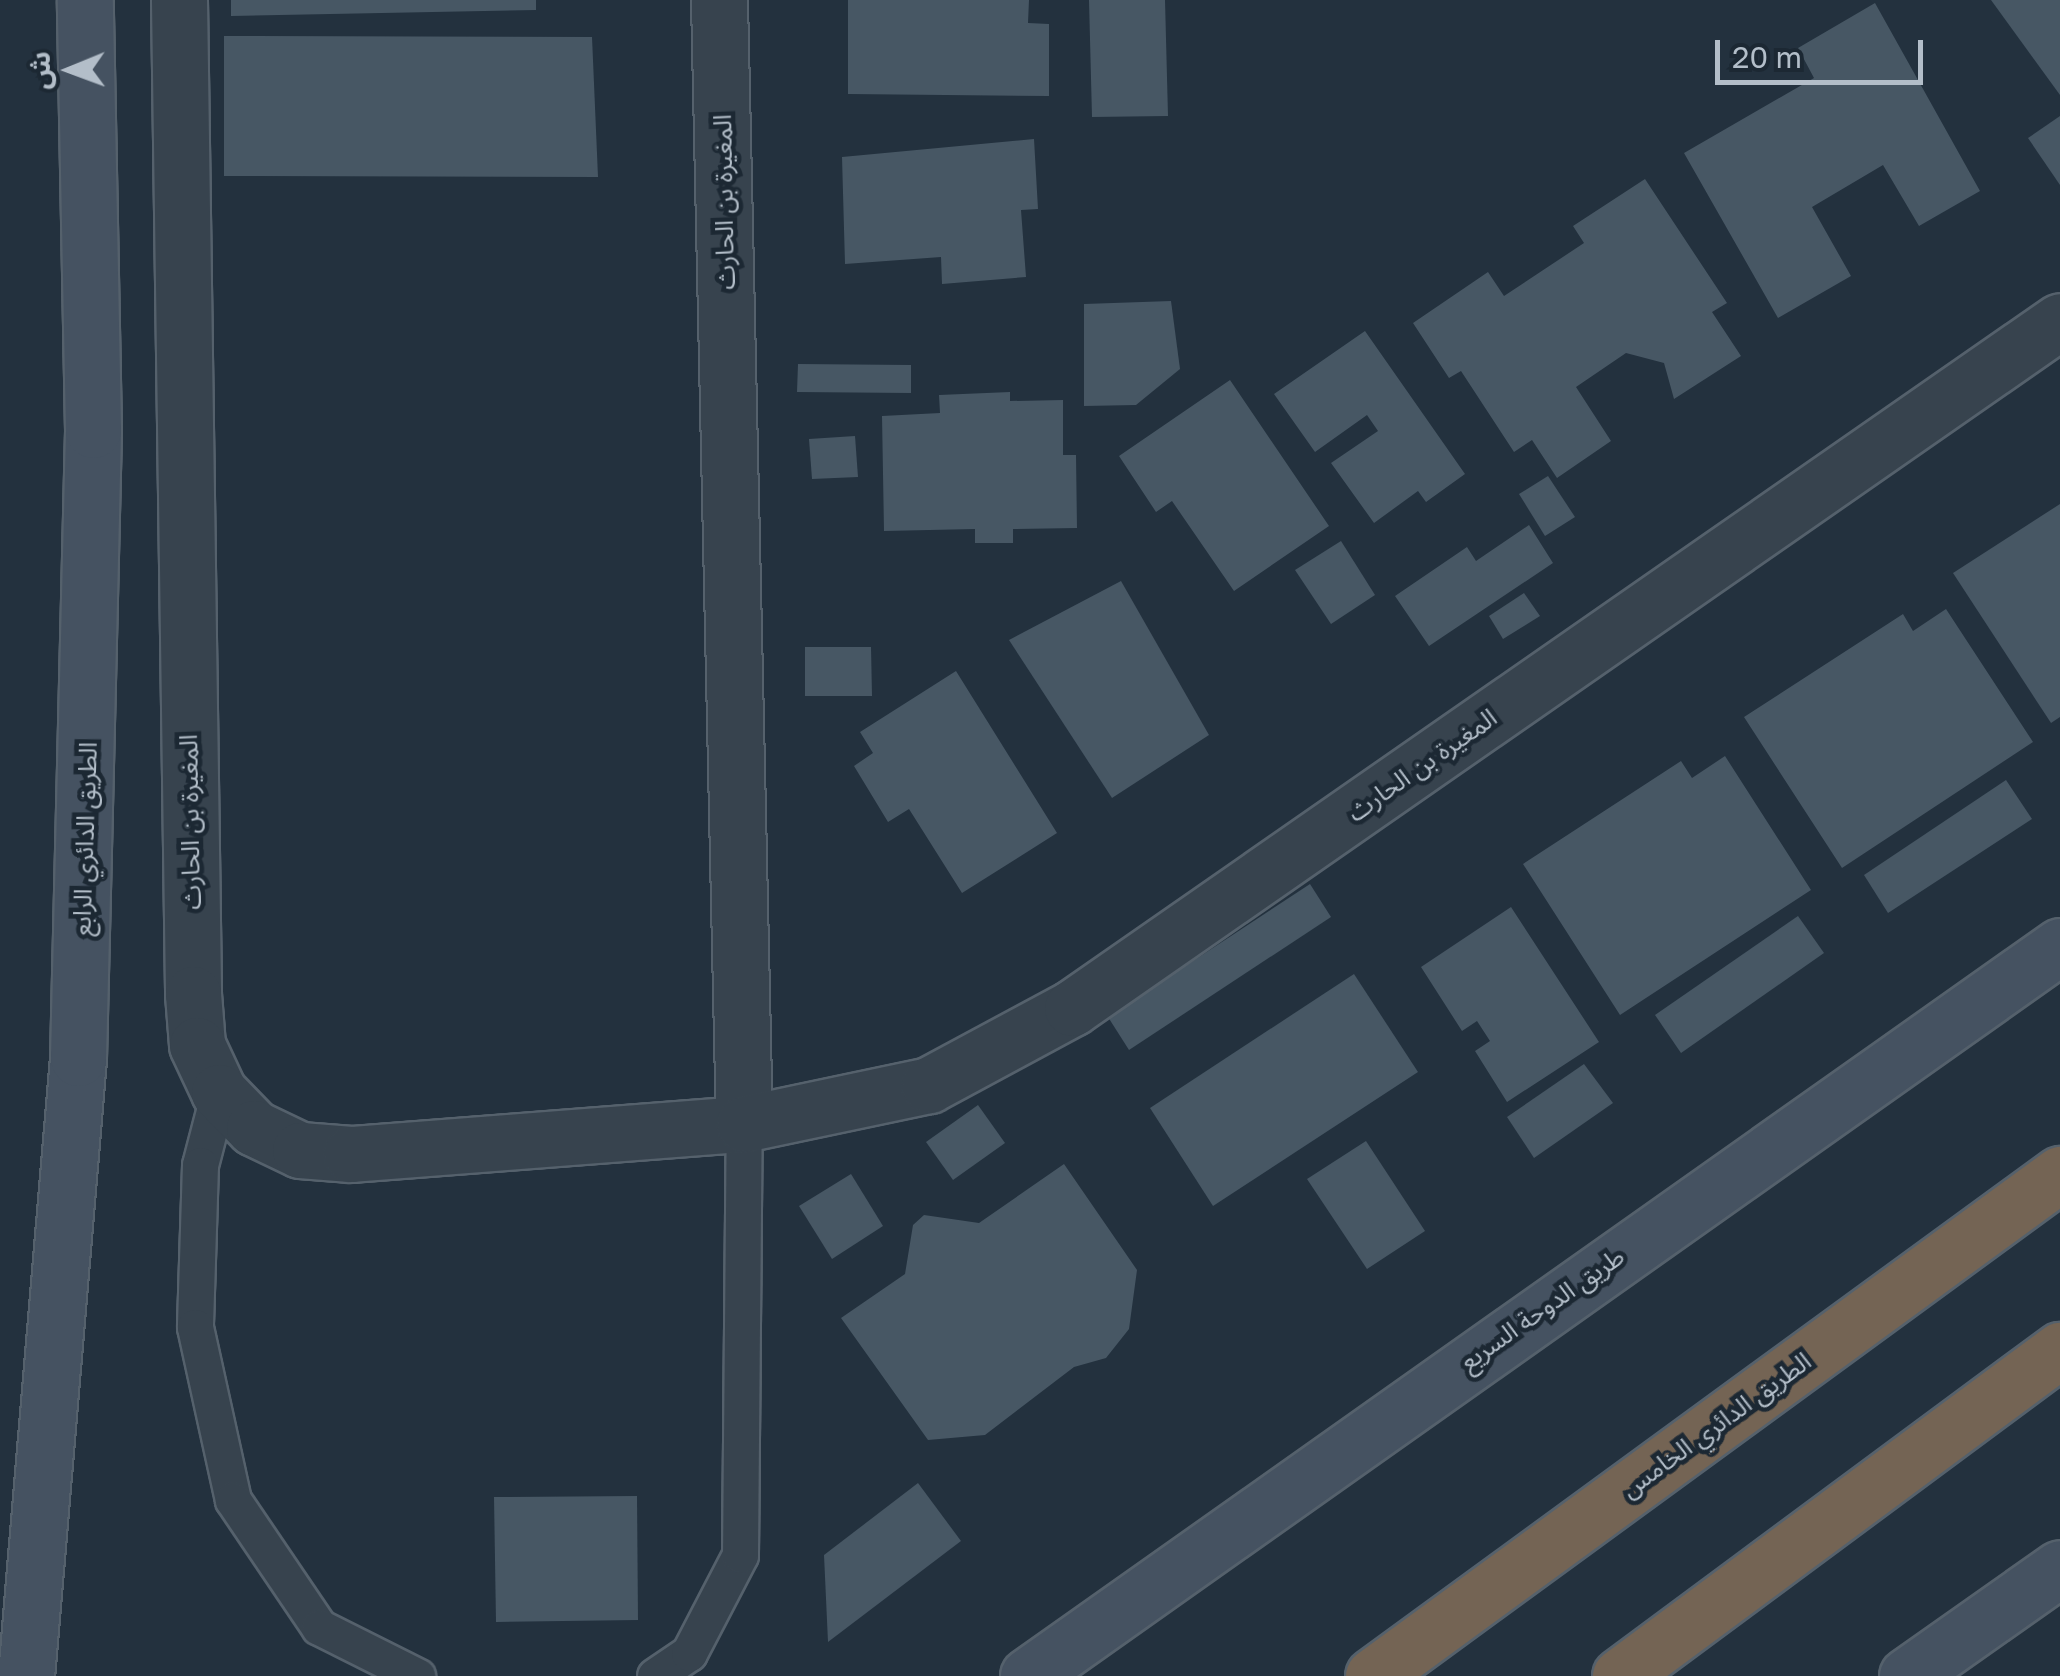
<!DOCTYPE html>
<html>
<head>
<meta charset="utf-8">
<style>
	body { margin:0 }
	#map { position:relative; width:2060px; height:1676px; overflow:hidden; background:#23313e; font-family:"Golos Text","Noto Sans Arabic",sans-serif }
	div>[style] { position:absolute }
	.building>* { inset:0; background:#475764 }
	.roads { filter:drop-shadow(2px 0 #55616c) drop-shadow(-2px 0 #55616c) drop-shadow(0 2px #55616c) drop-shadow(0 -2px #55616c) }
	.lane>* { height:35px; margin:-17.5px; padding:0 17.5px; transform-origin:17.5px; border-radius:17.5px; background:#37434e }
	.street>* { height:55px; margin:-27.5px; padding:0 27.5px; transform-origin:27.5px; border-radius:27.5px; background:#37434e }
	.secondary>* { height:55px; margin:-27.5px; padding:0 27.5px; transform-origin:27.5px; border-radius:27.5px; background:#455261 }
	.highway>* { height:55px; margin:-27.5px; padding:0 27.5px; transform-origin:27.5px; border-radius:27.5px; background:#746454 }
	span { translate:-50% -50%; white-space:nowrap; text-align:center; line-height:1.15; -webkit-text-stroke:9px #1c2833; paint-order:stroke }
	.street-label { font-size:25px; color:#b3bec9 }
	.north { position:absolute; left:20px; top:20px; width:100px; height:100px; -webkit-text-stroke:8px #1c2833; paint-order:stroke; rotate:269deg; font-size:28px; font-weight:700; line-height:40px; text-align:center; color:#b3bec9 }
	.north::after { content:''; display:block; margin:auto; width:35px; height:45px; background:#b3bec9; clip-path:polygon(50% 0,100% 100%,50% 72%,0 100%) }
	.scale { position:absolute; left:1715px; top:40px; width:208px; height:45px; box-sizing:border-box; border:5px solid #b3bec9; border-top:0; padding-left:12px; font-size:30px; line-height:35px; white-space:nowrap; color:#b3bec9; -webkit-text-stroke:8px #1c2833; paint-order:stroke }
</style>
</head>
<body>
<div id="map">
	<div class="building">
		<i style="clip-path:polygon(231px 0,536px 0,536px 10px,231px 16px)"></i>
		<i style="clip-path:polygon(848px 0,1029px 0,1028px 23px,1049px 24px,1049px 96px,848px 94px)"></i>
		<i style="clip-path:polygon(1089px 0,1165px 0,1168px 116px,1092px 117px)"></i>
		<i style="clip-path:polygon(1991px 0,2060px 0,2060px 95px)"></i>
		<i style="clip-path:polygon(1875px 3px,1980px 191px,1919px 226px,1883px 165px,1812px 207px,1851px 276px,1778px 318px,1684px 153px,1814px 78px,1798px 48px)"></i>
		<i style="clip-path:polygon(224px 36px,592px 37px,598px 177px,224px 176px)"></i>
		<i style="clip-path:polygon(2060px 116px,2060px 185px,2028px 138px)"></i>
		<i style="clip-path:polygon(1034px 139px,1038px 209px,1021px 210px,1026px 277px,942px 284px,941px 257px,845px 264px,842px 157px)"></i>
		<i style="clip-path:polygon(1645px 179px,1727px 303px,1712px 312px,1741px 356px,1674px 399px,1664px 363px,1626px 353px,1576px 387px,1611px 441px,1557px 478px,1532px 440px,1514px 452px,1461px 371px,1449px 378px,1413px 323px,1488px 272px,1504px 296px,1584px 243px,1573px 226px)"></i>
		<i style="clip-path:polygon(1171px 301px,1180px 369px,1136px 405px,1084px 406px,1084px 304px)"></i>
		<i style="clip-path:polygon(1365px 331px,1465px 474px,1426px 502px,1418px 491px,1374px 523px,1331px 463px,1378px 431px,1367px 415px,1315px 452px,1274px 394px)"></i>
		<i style="clip-path:polygon(798px 364px,911px 365px,911px 393px,797px 392px)"></i>
		<i style="clip-path:polygon(1230px 380px,1329px 526px,1234px 591px,1172px 501px,1156px 512px,1119px 456px)"></i>
		<i style="clip-path:polygon(1010px 392px,1010px 401px,1063px 400px,1063px 455px,1076px 455px,1077px 528px,1013px 529px,1013px 543px,975px 543px,975px 529px,884px 531px,882px 416px,940px 413px,939px 395px)"></i>
		<i style="clip-path:polygon(855px 436px,858px 477px,812px 479px,809px 439px)"></i>
		<i style="clip-path:polygon(1548px 476px,1575px 517px,1545px 536px,1519px 494px)"></i>
		<i style="clip-path:polygon(2060px 504px,2060px 717px,2051px 723px,1953px 573px)"></i>
		<i style="clip-path:polygon(1529px 525px,1553px 563px,1429px 646px,1395px 596px,1467px 547px,1476px 561px)"></i>
		<i style="clip-path:polygon(1341px 541px,1375px 595px,1331px 624px,1295px 570px)"></i>
		<i style="clip-path:polygon(1121px 581px,1209px 735px,1112px 798px,1009px 640px)"></i>
		<i style="clip-path:polygon(1524px 593px,1540px 616px,1503px 639px,1489px 616px)"></i>
		<i style="clip-path:polygon(1946px 609px,2033px 742px,1842px 868px,1744px 717px,1903px 614px,1913px 631px)"></i>
		<i style="clip-path:polygon(805px 647px,871px 647px,872px 696px,805px 696px)"></i>
		<i style="clip-path:polygon(956px 671px,1057px 833px,962px 893px,909px 809px,888px 822px,854px 766px,873px 753px,860px 732px)"></i>
		<i style="clip-path:polygon(1725px 756px,1811px 890px,1620px 1015px,1523px 864px,1681px 761px,1692px 778px)"></i>
		<i style="clip-path:polygon(2006px 780px,2032px 819px,1888px 913px,1864px 875px)"></i>
		<i style="clip-path:polygon(1310px 884px,1331px 917px,1129px 1050px,1108px 1017px)"></i>
		<i style="clip-path:polygon(1511px 907px,1599px 1042px,1507px 1102px,1475px 1051px,1490px 1041px,1477px 1021px,1462px 1031px,1421px 967px)"></i>
		<i style="clip-path:polygon(1798px 916px,1824px 953px,1681px 1053px,1655px 1015px)"></i>
		<i style="clip-path:polygon(1354px 974px,1418px 1072px,1213px 1206px,1150px 1108px)"></i>
		<i style="clip-path:polygon(1584px 1064px,1613px 1103px,1534px 1158px,1507px 1117px)"></i>
		<i style="clip-path:polygon(978px 1105px,1005px 1143px,953px 1180px,926px 1142px)"></i>
		<i style="clip-path:polygon(1366px 1141px,1425px 1231px,1367px 1269px,1307px 1179px)"></i>
		<i style="clip-path:polygon(1064px 1164px,1137px 1270px,1129px 1329px,1106px 1358px,1074px 1367px,985px 1435px,928px 1440px,841px 1318px,905px 1274px,913px 1225px,924px 1215px,979px 1223px)"></i>
		<i style="clip-path:polygon(851px 1174px,883px 1226px,832px 1259px,799px 1206px)"></i>
		<i style="clip-path:polygon(918px 1483px,961px 1541px,828px 1642px,824px 1555px)"></i>
		<i style="clip-path:polygon(637px 1496px,638px 1620px,496px 1622px,494px 1497px)"></i>
	</div>
	<div class="roads">
		<div class="lane">
			<i style="left:219px;top:1092px;width:75px;rotate:104.6deg"></i>
			<i style="left:200px;top:1165px;width:162px;rotate:91.8deg"></i>
			<i style="left:195px;top:1327px;width:177px;rotate:77.6deg"></i>
			<i style="left:233px;top:1500px;width:153px;rotate:55.9deg"></i>
			<i style="left:319px;top:1627px;width:110px;rotate:26.6deg"></i>
			<i style="left:655px;top:1676px;width:41px;rotate:-34.1deg"></i>
			<i style="left:689px;top:1653px;width:110px;rotate:-62.5deg"></i>
			<i style="left:740px;top:1555px;width:431px;rotate:-89.5deg"></i>
		</div>
		<div class="street">
			<i style="left:179px;top:0;width:994px;rotate:89.19deg"></i>
			<i style="left:193px;top:994px;width:51px;rotate:85.5deg"></i>
			<i style="left:197px;top:1045px;width:52px;rotate:64.9deg"></i>
			<i style="left:219px;top:1092px;width:50px;rotate:45.8deg"></i>
			<i style="left:254px;top:1128px;width:51px;rotate:25.6deg"></i>
			<i style="left:300px;top:1150px;width:51px;rotate:4.5deg"></i>
			<i style="left:351px;top:1154px;width:394px;rotate:-4.4deg"></i>
			<i style="left:719px;top:0;width:1124px;rotate:88.73deg"></i>
			<i style="left:744px;top:1124px;width:189px;rotate:-11.9deg"></i>
			<i style="left:929px;top:1085px;width:162px;rotate:-28.3deg"></i>
			<i style="left:1072px;top:1008px;width:1203px;rotate:-34.81deg"></i>
		</div>
		<div class="secondary">
			<i style="left:26px;top:1676px;width:620px;rotate:-85.19deg"></i>
			<i style="left:78px;top:1058px;width:628px;rotate:-88.63deg"></i>
			<i style="left:93px;top:430px;width:430px;rotate:-91.1deg"></i>
			<i style="left:1028px;top:1676px;width:1264px;rotate:-35.27deg"></i>
			<i style="left:1907px;top:1676px;width:187px;rotate:-35.2deg"></i>
		</div>
		<div class="highway">
			<i style="left:1373px;top:1676px;width:851px;rotate:-36.16deg"></i>
			<i style="left:1620px;top:1676px;width:548px;rotate:-36.54deg"></i>
		</div>
	</div>
	<div class="street-label">
		<span style="left:724px;top:202px;rotate:-91deg">المغيرة بن الحارث</span>
		<span style="left:1422px;top:765px;rotate:-35deg">المغيرة بن الحارث</span>
		<span style="left:190px;top:822px;rotate:-91deg">المغيرة بن الحارث</span>
		<span style="left:85px;top:839px;rotate:-88deg">الطريق الدائري الرابع</span>
		<span style="left:1542px;top:1309px;rotate:-35deg">طريق الدوحة السريع</span>
		<span style="left:1716px;top:1425px;rotate:-36deg">الطريق الدائري الخامس</span>
	</div>
	<div class="north">ش</div>
	<div class="scale">20 m</div>
</div>
</body>
</html>
